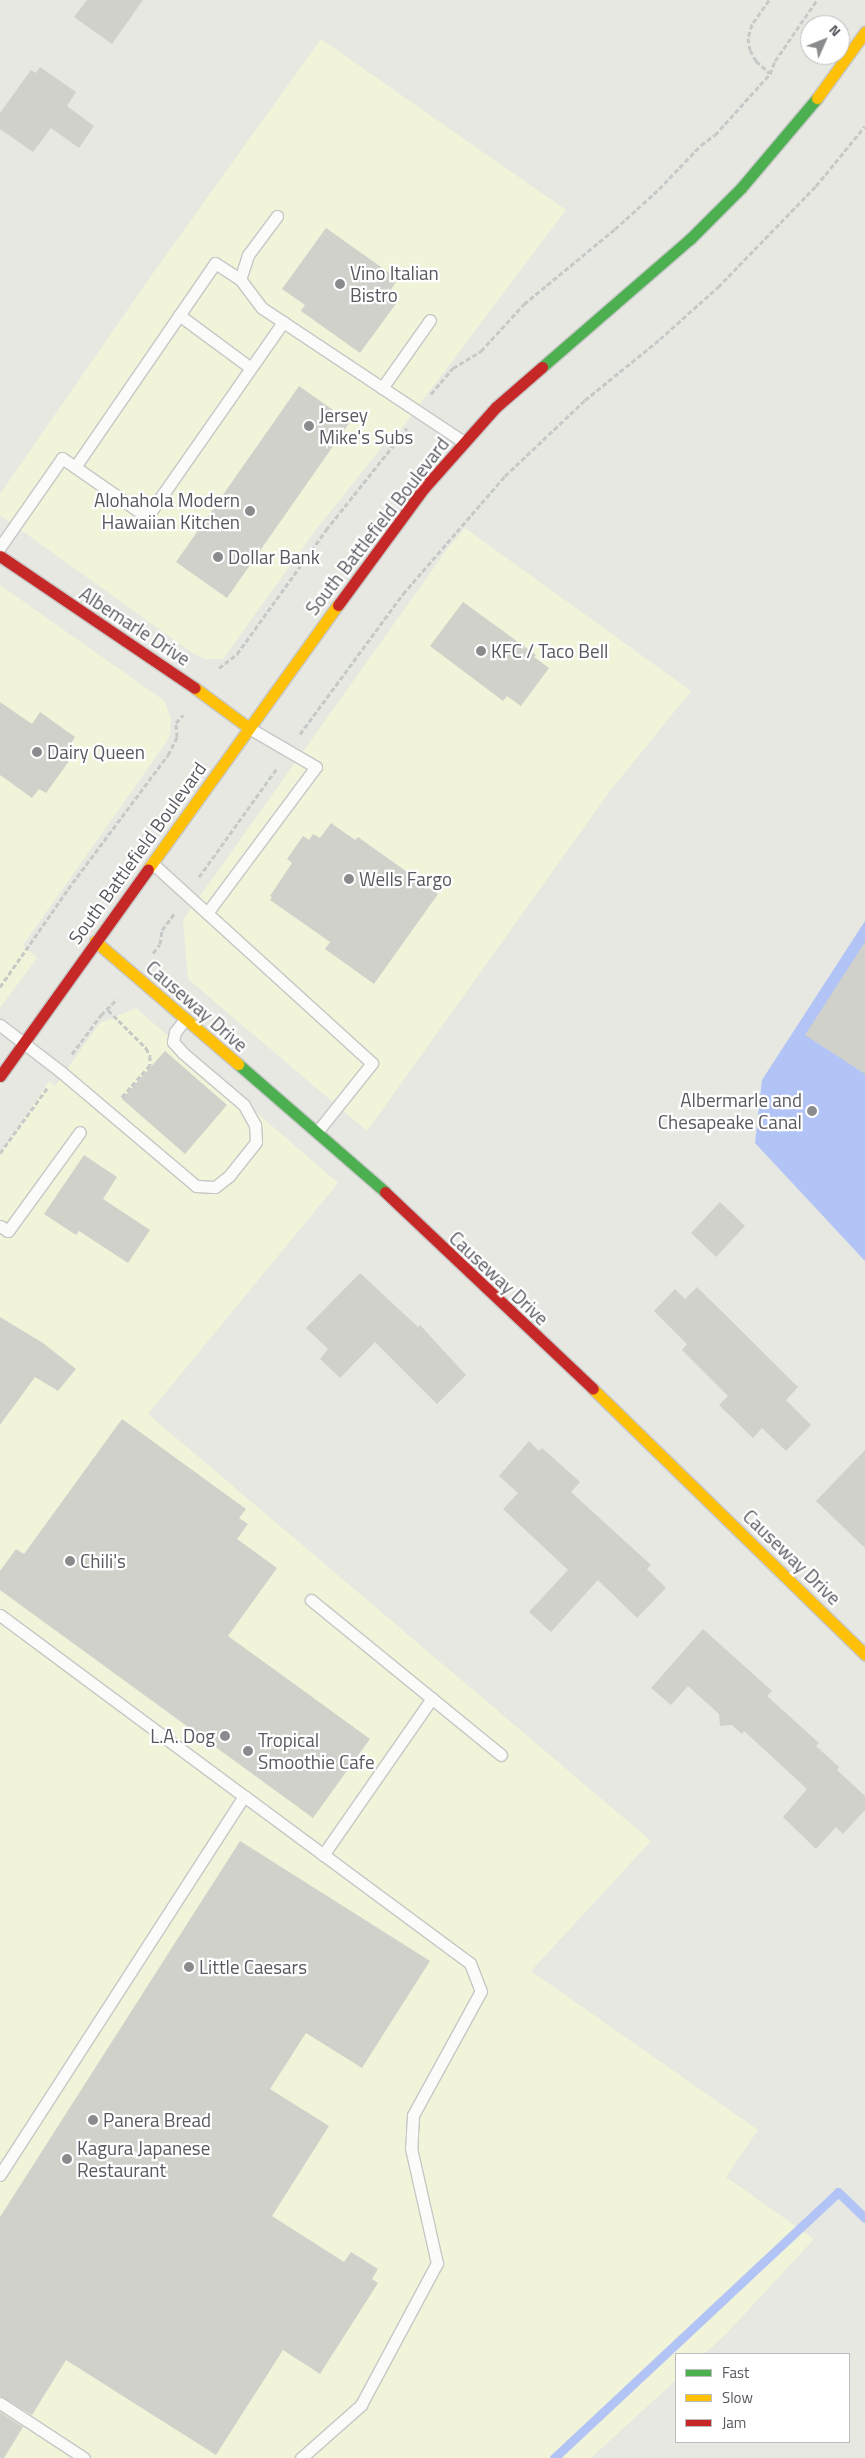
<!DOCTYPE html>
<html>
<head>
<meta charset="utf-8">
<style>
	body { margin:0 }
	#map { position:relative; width:865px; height:2458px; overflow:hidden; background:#e7e8e1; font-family:"Titillium Web",sans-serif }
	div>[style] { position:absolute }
	.commercial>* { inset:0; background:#f1f4d8 }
	.water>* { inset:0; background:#b2c3f6 }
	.stream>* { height:9px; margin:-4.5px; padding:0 4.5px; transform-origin:4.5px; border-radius:4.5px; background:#b2c3f6 }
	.building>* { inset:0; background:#d1d1cc }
	.path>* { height:3px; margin-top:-1.5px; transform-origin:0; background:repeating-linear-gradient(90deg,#c5cac8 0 5px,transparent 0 7.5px) }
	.roads { filter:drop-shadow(1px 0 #c6c7c6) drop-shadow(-1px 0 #c6c7c6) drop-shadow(0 1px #c6c7c6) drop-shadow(0 -1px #c6c7c6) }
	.lane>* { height:11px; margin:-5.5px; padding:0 5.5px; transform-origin:5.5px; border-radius:5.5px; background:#fbfcfa }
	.fast>* { height:11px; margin:-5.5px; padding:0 5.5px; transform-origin:5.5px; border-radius:5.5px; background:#4caf50 }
	.slow>* { height:11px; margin:-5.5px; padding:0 5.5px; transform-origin:5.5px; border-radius:5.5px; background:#ffc107 }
	.jam>* { height:11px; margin:-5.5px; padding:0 5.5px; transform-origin:5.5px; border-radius:5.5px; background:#c62828 }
	.dots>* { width:14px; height:14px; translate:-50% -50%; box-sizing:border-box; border:2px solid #fff; border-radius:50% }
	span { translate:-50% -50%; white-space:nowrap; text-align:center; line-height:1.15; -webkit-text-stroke:4.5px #fff; paint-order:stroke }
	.poi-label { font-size:19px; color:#585960 }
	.left { translate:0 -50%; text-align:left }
	.right { translate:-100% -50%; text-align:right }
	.street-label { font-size:19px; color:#585960 }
	.legend { position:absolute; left:675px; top:2353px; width:175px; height:90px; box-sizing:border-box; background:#fff; border:1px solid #bcbdbf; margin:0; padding:6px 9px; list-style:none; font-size:15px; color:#585960 }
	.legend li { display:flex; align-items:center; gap:10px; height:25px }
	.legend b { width:25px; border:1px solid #bcbdbf }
	.north { position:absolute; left:800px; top:15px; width:50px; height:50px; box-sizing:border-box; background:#fff; border:1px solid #bcbdbf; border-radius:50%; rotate:46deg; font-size:14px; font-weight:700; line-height:20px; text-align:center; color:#585960 }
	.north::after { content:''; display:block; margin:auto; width:18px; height:22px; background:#8a8b8d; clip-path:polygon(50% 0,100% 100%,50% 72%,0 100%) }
</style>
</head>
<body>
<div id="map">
	<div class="commercial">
		<i style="clip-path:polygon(321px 39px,566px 210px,389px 445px,385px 443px,315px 531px,223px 659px,205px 659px,194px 654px,0 515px,0 494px,151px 276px)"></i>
		<i style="clip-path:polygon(465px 528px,691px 691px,610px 791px,367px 1131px,188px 979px,183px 920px,448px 548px)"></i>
		<i style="clip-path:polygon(0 585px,159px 697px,165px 702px,171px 719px,170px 735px,165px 744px,23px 945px,37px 958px,0 1008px)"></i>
		<i style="clip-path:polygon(136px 1008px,338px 1183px,148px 1414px,651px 1841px,531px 1971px,758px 2130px,726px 2177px,814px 2239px,726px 2334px,704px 2354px,676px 2354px,676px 2380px,591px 2458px,0 2458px,0 1154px,49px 1081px,55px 1086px,100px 1023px)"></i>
	</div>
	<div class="water">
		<i style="clip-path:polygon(865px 921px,865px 1261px,755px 1143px,762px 1080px)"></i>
	</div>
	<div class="stream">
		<i style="left:554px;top:2458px;width:389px;rotate:-43.1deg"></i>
		<i style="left:838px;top:2192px;width:37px;rotate:44deg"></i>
	</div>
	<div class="building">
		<i style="clip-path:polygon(87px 0,143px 0,112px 44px,74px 17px)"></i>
		<i style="clip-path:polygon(40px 67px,76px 92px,67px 106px,94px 126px,79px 148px,51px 128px,33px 152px,0 129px,0 113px,31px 70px,36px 73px)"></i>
		<i style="clip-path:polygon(326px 228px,398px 279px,388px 294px,398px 301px,360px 353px,301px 311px,305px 305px,282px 289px)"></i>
		<i style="clip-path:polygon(299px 386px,350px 422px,227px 598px,176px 562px)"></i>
		<i style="clip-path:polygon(463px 602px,536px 655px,534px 657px,549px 668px,521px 706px,507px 696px,503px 701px,430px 646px)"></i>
		<i style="clip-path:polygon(0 702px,32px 724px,40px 712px,75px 737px,70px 745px,77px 750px,46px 793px,39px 789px,32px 798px,0 775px)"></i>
		<i style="clip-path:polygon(331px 823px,355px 840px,358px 837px,438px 894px,374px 984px,325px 949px,330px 942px,270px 900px,272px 897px,270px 896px,292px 863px,287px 859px,303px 836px,309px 840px,313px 834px,320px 838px)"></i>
		<i style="clip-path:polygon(865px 942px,865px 1074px,805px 1035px)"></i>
		<i style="clip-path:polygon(165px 1051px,227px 1105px,185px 1154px,122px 1099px)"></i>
		<i style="clip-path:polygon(84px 1155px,117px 1177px,103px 1199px,150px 1230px,128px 1263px,79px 1231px,76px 1235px,44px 1214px)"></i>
		<i style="clip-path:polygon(720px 1202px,745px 1226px,716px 1257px,691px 1233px)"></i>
		<i style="clip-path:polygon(360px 1273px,418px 1327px,420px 1325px,466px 1375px,437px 1404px,375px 1342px,340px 1378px,320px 1359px,328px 1349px,306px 1328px)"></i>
		<i style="clip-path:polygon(697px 1287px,798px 1387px,786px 1400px,811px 1425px,786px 1451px,762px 1428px,753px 1438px,719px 1405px,728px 1396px,682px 1350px,687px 1344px,654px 1311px,675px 1289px,685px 1299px)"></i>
		<i style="clip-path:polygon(0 1317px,43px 1343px,76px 1369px,58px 1391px,35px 1377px,0 1425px)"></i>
		<i style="clip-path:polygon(122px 1419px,246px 1509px,239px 1518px,248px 1524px,237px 1539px,277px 1568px,228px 1636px,370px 1739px,313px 1818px,0 1590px,0 1571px,16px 1549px,24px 1554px)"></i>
		<i style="clip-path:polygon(529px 1441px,539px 1451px,542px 1448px,580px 1482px,571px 1492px,651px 1565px,647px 1569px,666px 1588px,637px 1618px,598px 1580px,551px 1632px,529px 1612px,568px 1570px,503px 1509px,518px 1493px,499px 1476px)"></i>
		<i style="clip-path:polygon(865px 1450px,865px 1548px,816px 1501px)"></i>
		<i style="clip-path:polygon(703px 1629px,772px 1691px,767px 1696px,819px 1743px,816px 1746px,839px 1767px,837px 1770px,865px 1796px,865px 1810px,843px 1834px,836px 1827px,816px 1849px,783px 1817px,807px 1789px,744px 1731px,742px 1734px,732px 1725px,720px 1726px,719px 1714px,688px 1686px,671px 1705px,651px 1688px)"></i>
		<i style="clip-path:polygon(240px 1841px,430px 1961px,362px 2068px,306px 2033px,270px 2089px,329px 2126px,272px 2216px,344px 2262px,351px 2252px,378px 2269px,372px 2279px,378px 2283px,320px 2374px,283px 2350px,216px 2455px,66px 2360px,32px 2415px,0 2396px,0 2217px)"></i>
		<i style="clip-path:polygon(0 2412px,23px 2427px,4px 2458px,0 2458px)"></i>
	</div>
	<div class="path">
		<i style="left:769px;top:0;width:29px;rotate:125deg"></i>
		<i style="left:752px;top:24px;width:15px;rotate:106deg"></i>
		<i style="left:748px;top:38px;width:12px;rotate:81deg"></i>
		<i style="left:750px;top:50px;width:13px;rotate:61deg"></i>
		<i style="left:756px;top:61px;width:18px;rotate:41deg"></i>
		<i style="left:431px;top:394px;width:34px;rotate:-50deg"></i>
		<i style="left:453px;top:368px;width:33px;rotate:-31deg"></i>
		<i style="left:481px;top:351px;width:64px;rotate:-47.5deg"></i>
		<i style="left:524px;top:304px;width:118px;rotate:-39.5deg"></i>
		<i style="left:615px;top:229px;width:59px;rotate:-42.3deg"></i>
		<i style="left:659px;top:189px;width:61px;rotate:-46.3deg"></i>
		<i style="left:701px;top:145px;width:17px;rotate:-36deg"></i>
		<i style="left:715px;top:135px;width:82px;rotate:-48deg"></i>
		<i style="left:770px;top:74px;width:14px;rotate:-69deg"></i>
		<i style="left:775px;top:61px;width:74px;rotate:-55.5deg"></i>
		<i style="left:219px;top:668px;width:23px;rotate:-38deg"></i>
		<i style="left:237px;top:654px;width:153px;rotate:-54.3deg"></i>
		<i style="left:326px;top:530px;width:130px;rotate:-51.5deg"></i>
		<i style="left:300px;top:734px;width:174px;rotate:-53.7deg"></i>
		<i style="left:403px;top:594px;width:156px;rotate:-49.2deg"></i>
		<i style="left:505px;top:476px;width:110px;rotate:-43.5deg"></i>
		<i style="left:585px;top:400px;width:97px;rotate:-39.1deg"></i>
		<i style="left:660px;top:339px;width:78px;rotate:-41.9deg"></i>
		<i style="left:718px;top:287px;width:141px;rotate:-45.9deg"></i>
		<i style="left:816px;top:186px;width:77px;rotate:-50.8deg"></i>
		<i style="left:199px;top:877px;width:134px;rotate:-54.4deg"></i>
		<i style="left:153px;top:953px;width:11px;rotate:-52deg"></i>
		<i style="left:160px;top:944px;width:14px;rotate:-82deg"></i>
		<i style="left:162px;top:930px;width:21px;rotate:-53deg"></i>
		<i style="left:0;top:987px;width:119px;rotate:-55.2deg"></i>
		<i style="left:68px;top:889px;width:167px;rotate:-53.3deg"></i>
		<i style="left:168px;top:755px;width:20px;rotate:-63deg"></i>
		<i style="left:177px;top:737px;width:14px;rotate:-94deg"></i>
		<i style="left:176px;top:723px;width:11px;rotate:-49deg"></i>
		<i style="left:108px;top:1010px;width:54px;rotate:45deg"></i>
		<i style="left:146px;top:1048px;width:9px;rotate:63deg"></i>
		<i style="left:150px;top:1056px;width:9px;rotate:90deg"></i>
		<i style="left:150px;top:1065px;width:43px;rotate:131.2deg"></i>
		<i style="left:72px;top:1054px;width:49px;rotate:-53.4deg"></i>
		<i style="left:101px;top:1015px;width:23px;rotate:-45deg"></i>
		<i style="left:0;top:1153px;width:82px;rotate:-54deg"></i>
	</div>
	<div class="roads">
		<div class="lane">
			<i style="left:277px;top:216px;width:49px;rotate:126.6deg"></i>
			<i style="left:248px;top:255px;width:25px;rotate:108deg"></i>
			<i style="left:240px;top:279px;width:36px;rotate:53deg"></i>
			<i style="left:262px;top:308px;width:242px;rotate:33.6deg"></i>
			<i style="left:179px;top:315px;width:89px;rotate:36.4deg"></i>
			<i style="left:382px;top:388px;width:83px;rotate:-54.8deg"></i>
			<i style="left:75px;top:467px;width:247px;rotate:-55.5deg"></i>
			<i style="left:215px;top:263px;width:30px;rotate:33deg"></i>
			<i style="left:0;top:547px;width:108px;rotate:-55.1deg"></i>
			<i style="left:62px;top:458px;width:103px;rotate:34.8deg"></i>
			<i style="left:147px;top:517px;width:238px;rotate:-55.1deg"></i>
			<i style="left:152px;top:863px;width:297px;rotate:42.3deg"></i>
			<i style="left:372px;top:1063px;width:88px;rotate:128.6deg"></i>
			<i style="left:207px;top:913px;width:182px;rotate:-53.3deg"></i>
			<i style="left:316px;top:767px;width:78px;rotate:-149.8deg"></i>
			<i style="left:0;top:1025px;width:76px;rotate:37.5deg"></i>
			<i style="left:60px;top:1071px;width:178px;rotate:40.2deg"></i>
			<i style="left:196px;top:1186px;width:19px;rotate:3deg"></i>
			<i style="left:215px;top:1187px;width:18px;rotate:-38deg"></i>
			<i style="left:229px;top:1176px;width:43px;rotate:-51.5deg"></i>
			<i style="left:256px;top:1142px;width:17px;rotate:-93deg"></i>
			<i style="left:255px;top:1125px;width:23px;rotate:-119deg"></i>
			<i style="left:244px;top:1105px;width:80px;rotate:-139.6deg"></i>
			<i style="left:183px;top:1053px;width:15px;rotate:-132deg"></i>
			<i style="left:173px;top:1042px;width:10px;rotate:-79deg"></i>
			<i style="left:175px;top:1032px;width:16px;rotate:-52deg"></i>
			<i style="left:0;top:1226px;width:9px;rotate:32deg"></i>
			<i style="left:8px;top:1231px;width:122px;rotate:-54deg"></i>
			<i style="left:311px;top:1600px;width:245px;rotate:39.2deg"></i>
			<i style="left:0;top:1615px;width:304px;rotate:36.6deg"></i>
			<i style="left:244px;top:1796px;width:451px;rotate:122.8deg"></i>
			<i style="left:244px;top:1796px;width:281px;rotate:36.5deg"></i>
			<i style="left:470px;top:1963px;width:30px;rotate:69deg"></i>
			<i style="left:481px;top:1991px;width:141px;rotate:118.7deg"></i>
			<i style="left:413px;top:2115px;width:33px;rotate:93deg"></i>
			<i style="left:411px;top:2148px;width:118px;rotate:77.3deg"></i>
			<i style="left:437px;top:2263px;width:161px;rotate:118.2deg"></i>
			<i style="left:361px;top:2405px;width:80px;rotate:138.5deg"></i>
			<i style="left:323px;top:1855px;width:191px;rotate:-55.2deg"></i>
			<i style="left:0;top:2403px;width:100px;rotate:33.2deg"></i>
		</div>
		<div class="fast">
			<i style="left:542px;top:367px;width:196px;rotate:-40.9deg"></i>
			<i style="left:690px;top:239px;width:72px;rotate:-45deg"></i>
			<i style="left:741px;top:188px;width:118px;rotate:-49.8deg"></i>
			<i style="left:238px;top:1064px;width:195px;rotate:41deg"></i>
		</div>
		<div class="slow">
			<i style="left:817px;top:98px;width:82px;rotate:-54deg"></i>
			<i style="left:195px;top:688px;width:67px;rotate:36.5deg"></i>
			<i style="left:148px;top:869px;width:325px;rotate:-54.3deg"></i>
			<i style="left:95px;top:941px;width:189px;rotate:40.7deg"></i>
			<i style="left:593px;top:1389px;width:380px;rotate:44.3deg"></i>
		</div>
		<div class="jam">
			<i style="left:0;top:556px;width:235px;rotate:34.1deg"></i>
			<i style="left:338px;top:605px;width:145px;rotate:-53.7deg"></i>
			<i style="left:424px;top:488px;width:108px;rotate:-48.4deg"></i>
			<i style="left:496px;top:407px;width:61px;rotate:-41deg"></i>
			<i style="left:0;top:1076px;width:254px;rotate:-54.4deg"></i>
			<i style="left:385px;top:1192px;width:286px;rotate:43.4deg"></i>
		</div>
	</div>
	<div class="dots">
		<i style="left:340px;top:284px;background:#8a8b8d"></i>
		<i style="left:309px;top:426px;background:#8a8b8d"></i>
		<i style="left:250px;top:511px;background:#8a8b8d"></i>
		<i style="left:218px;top:557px;background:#8a8b8d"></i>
		<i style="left:481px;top:651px;background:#8a8b8d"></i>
		<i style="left:37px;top:752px;background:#8a8b8d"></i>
		<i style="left:349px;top:879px;background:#8a8b8d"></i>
		<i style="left:812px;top:1111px;background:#8a8b8d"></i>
		<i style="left:70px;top:1561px;background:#8a8b8d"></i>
		<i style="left:225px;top:1736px;background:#8a8b8d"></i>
		<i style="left:248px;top:1751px;background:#8a8b8d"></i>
		<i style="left:189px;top:1967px;background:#8a8b8d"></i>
		<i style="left:93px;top:2120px;background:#8a8b8d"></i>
		<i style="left:67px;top:2159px;background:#8a8b8d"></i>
	</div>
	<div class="poi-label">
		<span class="left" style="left:350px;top:284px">Vino Italian<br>Bistro</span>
		<span class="left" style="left:319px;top:426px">Jersey<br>Mike's Subs</span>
		<span class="right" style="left:240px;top:511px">Alohahola Modern<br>Hawaiian Kitchen</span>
		<span class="left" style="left:228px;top:557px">Dollar Bank</span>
		<span class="left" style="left:491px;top:651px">KFC / Taco Bell</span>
		<span class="left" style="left:47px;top:752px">Dairy Queen</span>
		<span class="left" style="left:359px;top:879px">Wells Fargo</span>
		<span class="right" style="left:802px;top:1111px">Albermarle and<br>Chesapeake Canal</span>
		<span class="left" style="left:80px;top:1561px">Chili's</span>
		<span class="right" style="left:215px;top:1736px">L.A. Dog</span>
		<span class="left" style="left:258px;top:1751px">Tropical<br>Smoothie Cafe</span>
		<span class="left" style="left:199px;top:1967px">Little Caesars</span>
		<span class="left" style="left:103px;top:2120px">Panera Bread</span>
		<span class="left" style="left:77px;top:2159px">Kagura Japanese<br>Restaurant</span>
	</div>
	<div class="street-label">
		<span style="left:377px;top:526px;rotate:-52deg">South Battlefield Boulevard</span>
		<span style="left:135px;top:626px;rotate:33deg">Albemarle Drive</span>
		<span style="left:137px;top:853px;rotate:-54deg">South Battlefield Boulevard</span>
		<span style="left:197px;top:1006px;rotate:41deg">Causeway Drive</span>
		<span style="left:499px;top:1278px;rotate:43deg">Causeway Drive</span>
		<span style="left:792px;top:1557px;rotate:44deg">Causeway Drive</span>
	</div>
	<ul class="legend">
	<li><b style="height:6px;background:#4caf50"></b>Fast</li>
	<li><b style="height:6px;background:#ffc107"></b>Slow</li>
	<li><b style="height:6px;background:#c62828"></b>Jam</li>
	</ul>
	<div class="north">N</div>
</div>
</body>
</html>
